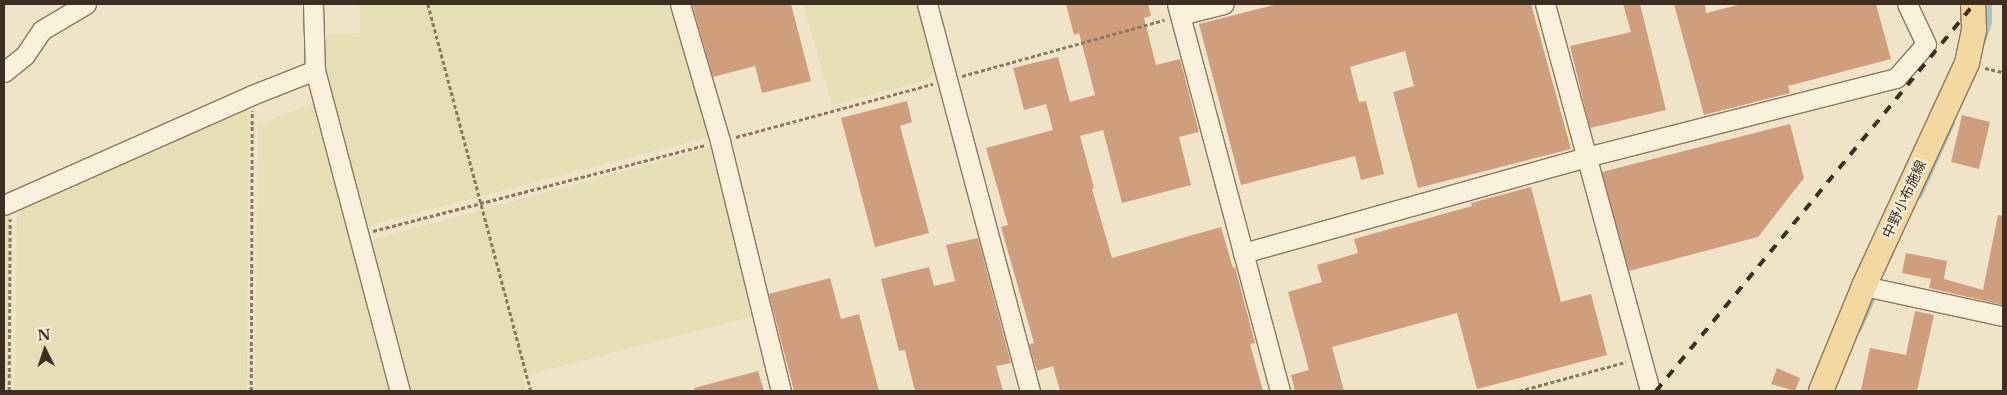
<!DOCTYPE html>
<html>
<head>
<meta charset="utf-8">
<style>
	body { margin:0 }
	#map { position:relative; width:2007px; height:395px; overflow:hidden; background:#f0e4c8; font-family:"Libre Baskerville","Noto Sans JP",serif }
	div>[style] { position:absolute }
	.farmland>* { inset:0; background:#e6deb5 }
	.stream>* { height:4.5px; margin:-2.25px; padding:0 2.25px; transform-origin:2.25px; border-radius:2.25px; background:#a9c4bc }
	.building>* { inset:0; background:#cf9f7d }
	.path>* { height:2.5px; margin-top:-1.25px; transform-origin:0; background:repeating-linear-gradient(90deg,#8d765c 0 4px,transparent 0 6.5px) }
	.roads { filter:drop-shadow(1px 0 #8d765c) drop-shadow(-1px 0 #8d765c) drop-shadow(0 1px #8d765c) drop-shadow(0 -1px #8d765c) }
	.minor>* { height:19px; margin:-9.5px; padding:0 9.5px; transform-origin:9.5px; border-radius:9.5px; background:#faf1dc }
	.major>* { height:24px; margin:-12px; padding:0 12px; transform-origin:12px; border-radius:12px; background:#f3d9a0 }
	.rail>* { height:4px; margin-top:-2px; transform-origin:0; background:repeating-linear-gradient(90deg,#3d2e20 0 9px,transparent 0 18px) }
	span { translate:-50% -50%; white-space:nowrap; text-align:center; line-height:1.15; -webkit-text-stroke:4.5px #f7eed8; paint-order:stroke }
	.street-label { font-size:14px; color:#3d2e20 }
	.frame { position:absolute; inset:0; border:5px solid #3d2e20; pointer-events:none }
	.north { position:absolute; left:20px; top:325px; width:50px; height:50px; -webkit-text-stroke:4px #f7eed8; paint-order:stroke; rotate:356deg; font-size:14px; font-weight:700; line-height:20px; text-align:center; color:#3d2e20 }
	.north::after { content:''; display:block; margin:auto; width:18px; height:22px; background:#3d2e20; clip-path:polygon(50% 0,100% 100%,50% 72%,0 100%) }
</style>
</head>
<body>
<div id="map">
	<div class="farmland">
		<i style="clip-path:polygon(359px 4px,673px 4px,708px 137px,366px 226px,318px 68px,318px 35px,360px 33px)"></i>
		<i style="clip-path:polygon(803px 4px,920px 4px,937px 67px,927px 80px,832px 105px)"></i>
		<i style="clip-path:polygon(318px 101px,394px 391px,255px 391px,258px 125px)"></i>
		<i style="clip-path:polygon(249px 106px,247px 391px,15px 391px,17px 209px)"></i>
		<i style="clip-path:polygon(711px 147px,758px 315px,523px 376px,527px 391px,407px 391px,368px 241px)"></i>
		<i style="clip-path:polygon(10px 210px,8px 391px,4px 391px,4px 213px)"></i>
	</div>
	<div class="stream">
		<i style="left:1983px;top:41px;width:20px;rotate:-72deg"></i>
		<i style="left:1989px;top:22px;width:18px;rotate:-90deg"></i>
		<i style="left:1919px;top:196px;width:80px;rotate:-65.7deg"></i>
		<i style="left:1859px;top:329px;width:36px;rotate:-66deg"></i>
	</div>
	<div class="building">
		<i style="clip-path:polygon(692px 4px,791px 4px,811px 81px,762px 93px,755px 66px,713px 77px)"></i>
		<i style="clip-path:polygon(1066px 4px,1148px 4px,1151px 16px,1144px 18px,1156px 65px,1180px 59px,1199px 132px,1179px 137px,1191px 185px,1122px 203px,1103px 130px,1080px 136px,1094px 188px,1092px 189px,1112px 258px,1221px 227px,1233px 268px,1235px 267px,1255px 343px,1250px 344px,1263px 391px,1060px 391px,1053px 366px,1037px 371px,1029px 344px,1034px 343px,1001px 227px,1008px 225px,986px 148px,1053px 130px,1046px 104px,1024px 110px,1013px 68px,1058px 57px,1070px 102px,1095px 95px,1079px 33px,1074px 35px)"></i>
		<i style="clip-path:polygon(1278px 4px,1531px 4px,1571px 149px,1418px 188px,1393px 92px,1414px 86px,1405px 51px,1350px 67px,1359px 102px,1366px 101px,1384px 174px,1361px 180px,1355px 156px,1241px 185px,1199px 24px)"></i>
		<i style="clip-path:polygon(1623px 4px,1640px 4px,1666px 110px,1590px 128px,1570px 46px,1631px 32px)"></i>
		<i style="clip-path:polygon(1674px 4px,1705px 4px,1706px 13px,1742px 4px,1876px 4px,1891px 59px,1788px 86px,1790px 93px,1704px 115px)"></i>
		<i style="clip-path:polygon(907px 101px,912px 122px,900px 126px,929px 233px,875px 247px,841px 118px)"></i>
		<i style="clip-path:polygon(1962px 115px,1990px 122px,1979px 169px,1951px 162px)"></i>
		<i style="clip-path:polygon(1790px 124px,1804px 178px,1758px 237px,1629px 271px,1602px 172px)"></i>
		<i style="clip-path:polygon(1531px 187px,1561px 302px,1591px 294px,1607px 355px,1477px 389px,1457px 313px,1332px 347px,1344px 391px,1295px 391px,1291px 375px,1309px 370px,1288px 292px,1322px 282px,1317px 265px,1358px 253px,1354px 239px,1472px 206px,1471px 203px)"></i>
		<i style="clip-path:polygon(1998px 215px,2003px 216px,2003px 305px,1929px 288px,1931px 279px,1902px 273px,1906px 253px,1947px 261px,1944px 279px,1983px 290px)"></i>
		<i style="clip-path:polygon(978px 238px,1011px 363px,996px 366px,1003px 391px,915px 391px,905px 350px,899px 351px,881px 279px,929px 267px,934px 286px,955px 281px,946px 245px)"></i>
		<i style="clip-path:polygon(830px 278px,841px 319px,859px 314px,879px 391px,794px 391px,769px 294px)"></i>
		<i style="clip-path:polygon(1915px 311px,1934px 315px,1917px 391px,1861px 390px,1870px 348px,1906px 355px)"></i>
		<i style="clip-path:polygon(1777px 368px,1800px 378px,1795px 391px,1771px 384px)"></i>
		<i style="clip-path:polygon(758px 371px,764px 391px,695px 391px,694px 388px)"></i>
	</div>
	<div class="path">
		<i style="left:428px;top:4px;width:400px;rotate:75.1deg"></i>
		<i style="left:1985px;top:68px;width:18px;rotate:13deg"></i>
		<i style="left:962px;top:76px;width:210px;rotate:-15.5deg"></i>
		<i style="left:736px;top:137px;width:204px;rotate:-15.1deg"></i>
		<i style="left:373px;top:231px;width:344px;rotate:-14.5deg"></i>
		<i style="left:9px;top:391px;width:172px;rotate:-89.7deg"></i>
		<i style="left:251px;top:391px;width:280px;rotate:-89.8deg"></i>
		<i style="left:1519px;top:391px;width:111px;rotate:-15.2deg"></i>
	</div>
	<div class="roads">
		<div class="minor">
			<i style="left:313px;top:4px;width:66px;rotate:88.3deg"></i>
			<i style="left:315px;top:70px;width:332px;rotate:75.2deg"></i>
			<i style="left:680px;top:4px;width:143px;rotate:73.7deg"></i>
			<i style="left:720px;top:141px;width:257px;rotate:76.3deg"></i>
			<i style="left:927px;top:4px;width:400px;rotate:75.1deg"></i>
			<i style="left:1177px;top:4px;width:400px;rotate:75.1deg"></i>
			<i style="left:1545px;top:4px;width:401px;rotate:74.8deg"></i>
			<i style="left:1180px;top:15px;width:45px;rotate:-14deg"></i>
			<i style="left:4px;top:72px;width:27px;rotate:-39deg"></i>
			<i style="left:25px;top:55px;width:30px;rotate:-56deg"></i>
			<i style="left:42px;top:30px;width:51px;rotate:-30.6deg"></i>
			<i style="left:4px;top:205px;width:271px;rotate:-23.9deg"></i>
			<i style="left:252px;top:95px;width:68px;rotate:-21.6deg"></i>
			<i style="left:1243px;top:253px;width:356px;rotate:-15.6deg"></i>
			<i style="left:1586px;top:157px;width:320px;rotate:-14.3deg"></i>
			<i style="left:1896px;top:78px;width:45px;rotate:-48.6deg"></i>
			<i style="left:1926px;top:44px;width:44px;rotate:-115.4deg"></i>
			<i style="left:1864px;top:286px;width:142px;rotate:12.2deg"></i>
		</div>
		<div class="major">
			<i style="left:1821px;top:391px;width:113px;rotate:-67.7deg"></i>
			<i style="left:1864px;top:286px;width:246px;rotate:-65.2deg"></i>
			<i style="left:1967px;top:63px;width:34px;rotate:-78deg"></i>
			<i style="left:1974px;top:30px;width:26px;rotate:-92deg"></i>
		</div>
	</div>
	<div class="rail">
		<i style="left:1656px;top:391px;width:501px;rotate:-50.59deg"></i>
	</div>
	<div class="street-label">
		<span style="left:1904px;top:199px;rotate:-65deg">中野小布施線</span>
	</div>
	<div class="frame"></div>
	<div class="north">N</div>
</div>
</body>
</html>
